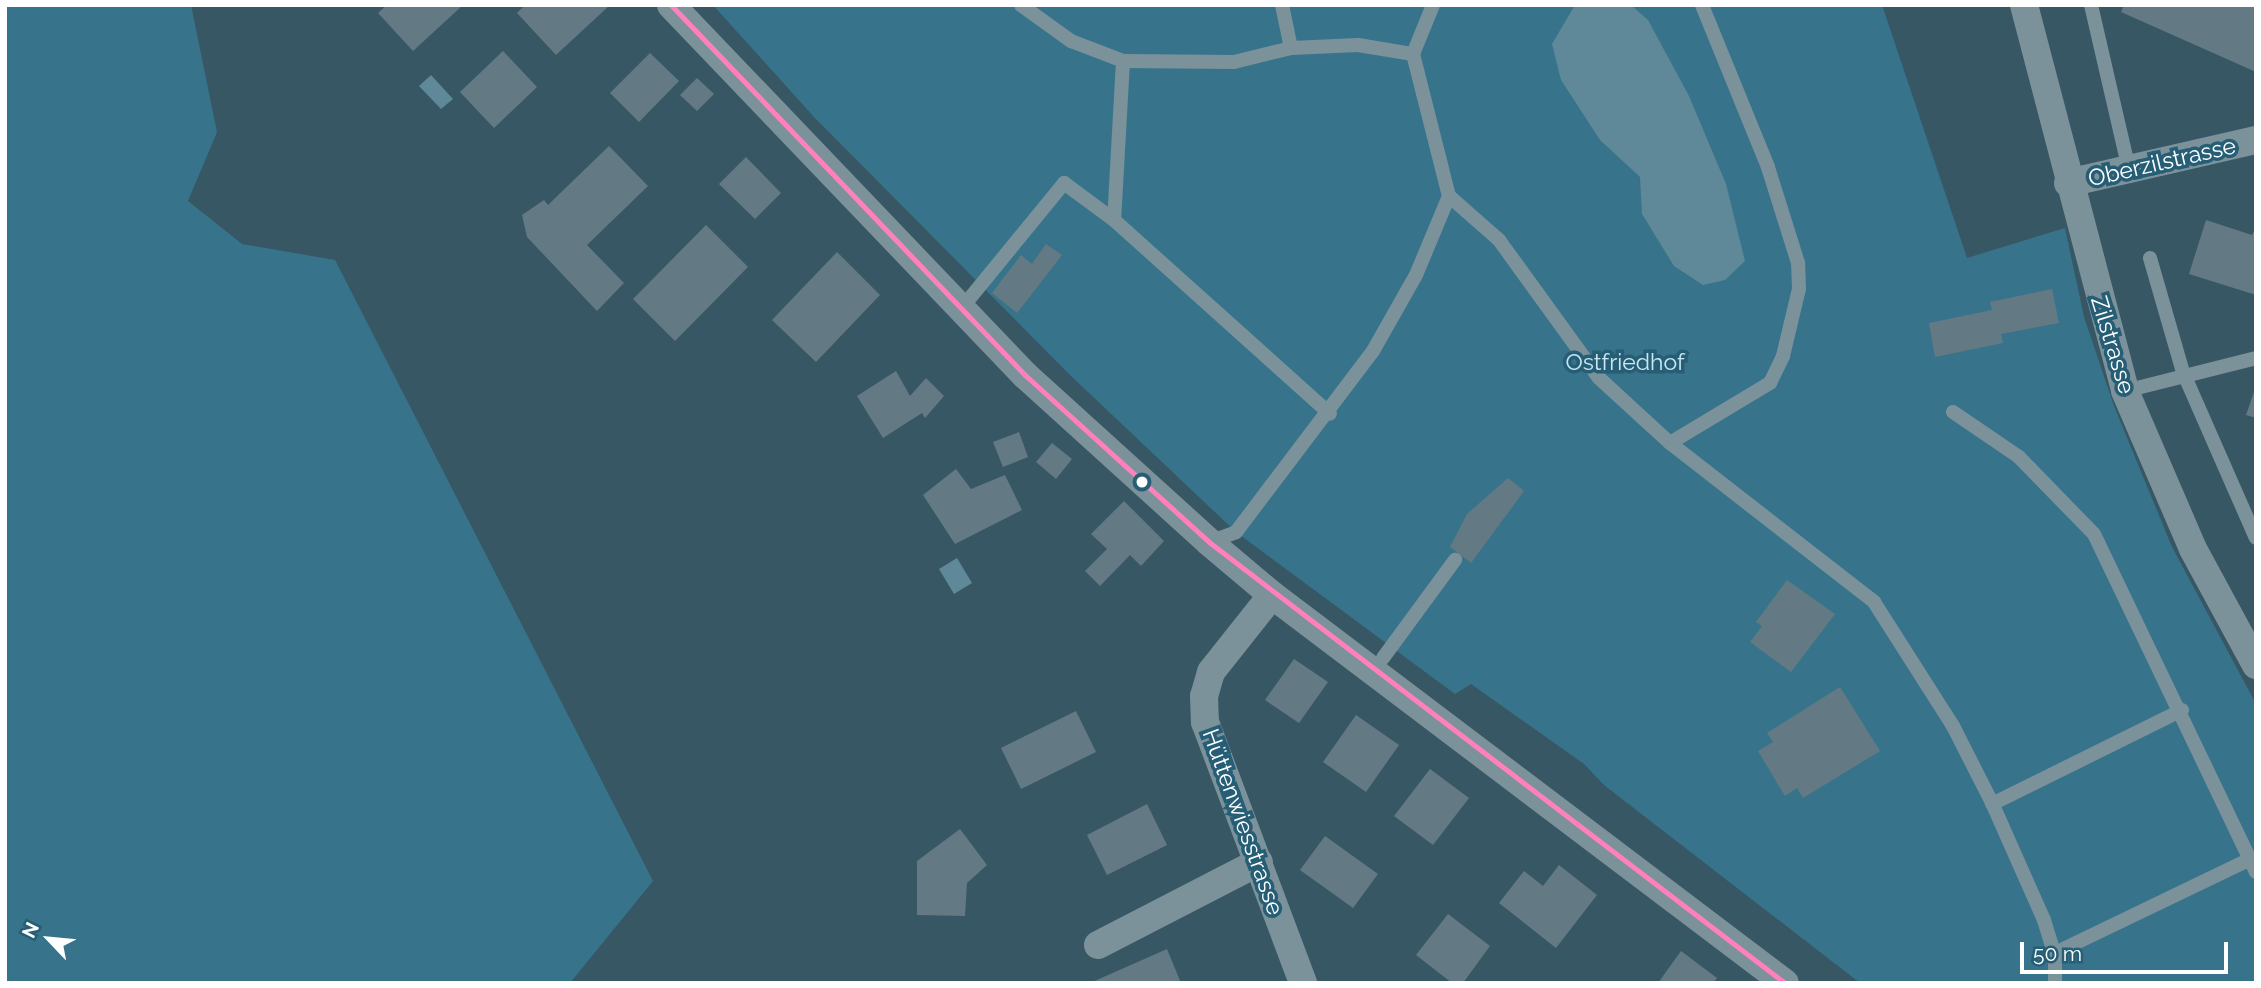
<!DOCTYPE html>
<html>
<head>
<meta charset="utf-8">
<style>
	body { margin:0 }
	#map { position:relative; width:2261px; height:988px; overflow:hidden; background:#385764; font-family:Raleway,sans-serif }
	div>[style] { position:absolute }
	.green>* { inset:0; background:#37748b }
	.water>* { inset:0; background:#5f8899 }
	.building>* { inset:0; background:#637a84 }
	.service>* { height:14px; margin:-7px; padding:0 7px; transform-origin:7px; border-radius:7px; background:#7c929b }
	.minor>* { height:28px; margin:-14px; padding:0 14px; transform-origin:14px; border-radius:14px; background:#7c929b }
	.bus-1>* { height:5px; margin:-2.5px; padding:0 2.5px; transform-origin:2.5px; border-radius:2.5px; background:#ff80bd }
	.dots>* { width:19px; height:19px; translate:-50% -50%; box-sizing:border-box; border:4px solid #265e76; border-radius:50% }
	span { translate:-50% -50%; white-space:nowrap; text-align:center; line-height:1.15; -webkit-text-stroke:7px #265e76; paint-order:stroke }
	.street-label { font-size:23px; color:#fff }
	.park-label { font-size:23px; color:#c9e6f2 }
	.frame { position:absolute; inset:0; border:7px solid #fff; pointer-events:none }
	.north { position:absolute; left:14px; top:904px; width:70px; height:70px; -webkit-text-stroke:5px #265e76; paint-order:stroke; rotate:296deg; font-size:19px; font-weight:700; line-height:28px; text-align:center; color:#fff }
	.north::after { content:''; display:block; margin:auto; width:24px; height:32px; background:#fff; clip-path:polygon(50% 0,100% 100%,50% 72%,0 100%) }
	.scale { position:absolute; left:2020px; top:942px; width:208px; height:32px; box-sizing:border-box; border:4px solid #fff; border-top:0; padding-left:9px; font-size:21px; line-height:24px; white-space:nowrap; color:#fff; -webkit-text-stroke:5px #265e76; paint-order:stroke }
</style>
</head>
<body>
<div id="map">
	<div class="green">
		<i style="clip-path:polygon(5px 5px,191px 5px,217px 132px,188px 201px,242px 244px,335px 260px,653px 881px,570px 983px,5px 983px)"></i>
		<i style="clip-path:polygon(713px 5px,1882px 5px,1967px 258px,2065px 228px,2084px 317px,2114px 406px,2172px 547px,2256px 704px,2256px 983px,1860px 983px,1604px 785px,1584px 764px,1471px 684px,1455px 694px,1236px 532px,1070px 375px,814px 117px)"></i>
	</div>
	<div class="water">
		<i style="clip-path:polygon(1575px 5px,1631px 5px,1648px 20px,1689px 96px,1726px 184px,1745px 261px,1725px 280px,1703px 285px,1674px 266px,1642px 214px,1640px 177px,1600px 140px,1561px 80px,1552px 44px)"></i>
		<i style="clip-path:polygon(431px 75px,453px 99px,441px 109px,419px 86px)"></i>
		<i style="clip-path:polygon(957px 558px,972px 583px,954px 594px,939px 569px)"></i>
	</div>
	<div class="building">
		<i style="clip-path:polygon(387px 5px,463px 5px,413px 51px,378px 13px)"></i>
		<i style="clip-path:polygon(525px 5px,610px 5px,556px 55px,517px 13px)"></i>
		<i style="clip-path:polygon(2124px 5px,2256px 6px,2256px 72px,2121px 12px)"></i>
		<i style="clip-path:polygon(503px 51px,537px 87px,494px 128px,460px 92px)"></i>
		<i style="clip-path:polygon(650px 53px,679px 81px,639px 122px,610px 93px)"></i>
		<i style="clip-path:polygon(697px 78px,714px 94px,697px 111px,680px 95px)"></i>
		<i style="clip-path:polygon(609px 146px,648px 186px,587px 245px,624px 283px,597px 311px,527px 237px,522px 215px,544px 200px,548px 205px)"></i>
		<i style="clip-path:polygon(746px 157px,781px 193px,755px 219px,719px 184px)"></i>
		<i style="clip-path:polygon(2206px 220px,2252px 235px,2256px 227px,2256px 295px,2189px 274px)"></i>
		<i style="clip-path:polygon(706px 225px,748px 267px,675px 341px,633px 299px)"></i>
		<i style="clip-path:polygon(1046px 244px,1062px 255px,1017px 313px,992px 293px,1021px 255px,1032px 264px)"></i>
		<i style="clip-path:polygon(837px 252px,880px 295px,816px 362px,772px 320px)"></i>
		<i style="clip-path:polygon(2052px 289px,2059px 323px,2001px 334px,2003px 343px,1935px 357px,1929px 323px,1992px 310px,1990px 302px)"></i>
		<i style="clip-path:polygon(896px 371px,910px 396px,926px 378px,944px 396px,925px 418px,922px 413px,883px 438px,857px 396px)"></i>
		<i style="clip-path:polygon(2255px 389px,2256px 389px,2256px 418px,2246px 415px)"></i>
		<i style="clip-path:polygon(1019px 432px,1028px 457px,1003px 467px,993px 442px)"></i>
		<i style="clip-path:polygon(1052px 443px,1072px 459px,1056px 479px,1036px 462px)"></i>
		<i style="clip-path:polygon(956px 469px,971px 489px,1005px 475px,1022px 510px,955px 544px,923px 495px)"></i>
		<i style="clip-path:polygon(1508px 478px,1524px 491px,1471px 563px,1450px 547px,1467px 514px)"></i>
		<i style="clip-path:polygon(1124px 501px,1164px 541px,1141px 566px,1130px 555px,1100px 586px,1085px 571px,1107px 549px,1091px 534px)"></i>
		<i style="clip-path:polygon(1787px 580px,1835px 614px,1791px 672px,1750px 642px,1762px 626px,1756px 622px)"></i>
		<i style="clip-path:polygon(1294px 659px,1328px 682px,1299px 723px,1265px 700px)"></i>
		<i style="clip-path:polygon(1840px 687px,1880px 751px,1803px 798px,1797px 788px,1785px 796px,1758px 751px,1773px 742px,1767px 733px)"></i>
		<i style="clip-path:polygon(1076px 711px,1096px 752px,1021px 789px,1001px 748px)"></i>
		<i style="clip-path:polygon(1356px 715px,1399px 745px,1366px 792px,1323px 762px)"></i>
		<i style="clip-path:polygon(1430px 769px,1469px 798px,1433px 845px,1394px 816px)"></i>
		<i style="clip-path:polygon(1147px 804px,1167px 845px,1107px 875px,1087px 835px)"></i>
		<i style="clip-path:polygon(960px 829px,987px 865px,967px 883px,965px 916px,917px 915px,917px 861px)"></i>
		<i style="clip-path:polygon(1325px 836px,1378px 874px,1353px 908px,1300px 870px)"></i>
		<i style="clip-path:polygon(1559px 865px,1597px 895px,1556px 948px,1499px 903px,1524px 871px,1543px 886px)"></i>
		<i style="clip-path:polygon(1448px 914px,1490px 946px,1463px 983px,1452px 983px,1416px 955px)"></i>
		<i style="clip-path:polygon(1167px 949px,1181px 983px,1090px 983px)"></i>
		<i style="clip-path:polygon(1681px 951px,1717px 978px,1713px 983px,1658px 983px)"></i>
	</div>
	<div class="service">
		<i style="left:1021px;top:5px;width:62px;rotate:35.8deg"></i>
		<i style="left:1071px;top:41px;width:56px;rotate:21deg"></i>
		<i style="left:1123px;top:61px;width:111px;rotate:0.5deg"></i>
		<i style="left:1234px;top:62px;width:59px;rotate:-13.8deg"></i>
		<i style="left:1291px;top:48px;width:67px;rotate:-2.6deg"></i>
		<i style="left:1358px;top:45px;width:56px;rotate:9.3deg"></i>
		<i style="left:1282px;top:5px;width:44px;rotate:78.2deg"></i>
		<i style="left:1433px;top:5px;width:53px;rotate:112.2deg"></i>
		<i style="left:1413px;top:54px;width:146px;rotate:75.8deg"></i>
		<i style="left:2091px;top:5px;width:169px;rotate:77deg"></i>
		<i style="left:1123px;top:61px;width:159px;rotate:93.2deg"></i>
		<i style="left:1114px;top:220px;width:290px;rotate:41.9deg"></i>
		<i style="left:2150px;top:258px;width:119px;rotate:73.9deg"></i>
		<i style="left:2183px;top:372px;width:181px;rotate:66.3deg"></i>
		<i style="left:961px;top:309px;width:163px;rotate:-50.7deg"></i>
		<i style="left:1064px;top:183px;width:62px;rotate:36.5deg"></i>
		<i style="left:2125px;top:391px;width:135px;rotate:-14.1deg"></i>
		<i style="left:1953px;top:412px;width:80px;rotate:34.3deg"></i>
		<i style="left:2019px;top:457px;width:107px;rotate:45.8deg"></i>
		<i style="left:2094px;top:534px;width:375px;rotate:64.4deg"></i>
		<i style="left:1670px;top:443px;width:117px;rotate:-31deg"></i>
		<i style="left:1770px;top:383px;width:30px;rotate:-64deg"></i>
		<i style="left:1783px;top:356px;width:69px;rotate:-76.6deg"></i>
		<i style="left:1799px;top:289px;width:26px;rotate:-92deg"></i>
		<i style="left:1798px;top:263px;width:101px;rotate:-107.4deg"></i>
		<i style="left:1768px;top:167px;width:175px;rotate:-112.2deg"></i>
		<i style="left:1209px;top:542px;width:29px;rotate:-20deg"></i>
		<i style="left:1236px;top:532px;width:227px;rotate:-52.9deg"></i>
		<i style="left:1373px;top:351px;width:87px;rotate:-60.5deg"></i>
		<i style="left:1416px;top:275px;width:86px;rotate:-67.3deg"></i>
		<i style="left:1449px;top:196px;width:67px;rotate:41.3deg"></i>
		<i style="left:1499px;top:240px;width:170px;rotate:54.1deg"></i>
		<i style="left:1599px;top:378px;width:96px;rotate:42.5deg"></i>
		<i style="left:1670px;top:443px;width:259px;rotate:37.9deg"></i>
		<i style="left:1874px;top:602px;width:147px;rotate:57.5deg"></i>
		<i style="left:1953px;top:726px;width:89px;rotate:63.1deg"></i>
		<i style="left:1993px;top:805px;width:126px;rotate:66.1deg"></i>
		<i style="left:2044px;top:920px;width:37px;rotate:73deg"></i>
		<i style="left:2055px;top:955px;width:28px;rotate:90deg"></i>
		<i style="left:1383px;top:658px;width:122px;rotate:-53.7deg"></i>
		<i style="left:1992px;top:804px;width:212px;rotate:-26.3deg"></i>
		<i style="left:2055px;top:953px;width:216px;rotate:-25.7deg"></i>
	</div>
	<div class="minor">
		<i style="left:671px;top:5px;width:512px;rotate:46.27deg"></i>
		<i style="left:1025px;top:375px;width:248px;rotate:42.2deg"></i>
		<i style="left:1209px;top:542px;width:82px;rotate:40.1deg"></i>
		<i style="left:1272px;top:595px;width:643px;rotate:37.1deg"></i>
		<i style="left:2024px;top:5px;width:399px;rotate:75.3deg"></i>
		<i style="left:2125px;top:391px;width:172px;rotate:66.7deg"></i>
		<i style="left:2193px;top:549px;width:132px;rotate:61.5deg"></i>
		<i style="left:2068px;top:183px;width:193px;rotate:-12.9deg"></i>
		<i style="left:1272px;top:595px;width:98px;rotate:128.4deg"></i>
		<i style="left:1211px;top:672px;width:25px;rotate:106deg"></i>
		<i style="left:1204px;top:696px;width:26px;rotate:88deg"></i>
		<i style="left:1205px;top:722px;width:279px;rotate:69.4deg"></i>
		<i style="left:1098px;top:945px;width:181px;rotate:-27.3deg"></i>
	</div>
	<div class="bus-1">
		<i style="left:671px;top:5px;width:512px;rotate:46.27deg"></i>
		<i style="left:1025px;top:375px;width:248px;rotate:42.2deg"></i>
		<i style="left:1209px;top:542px;width:725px;rotate:37.44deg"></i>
	</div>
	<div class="dots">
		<i style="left:1142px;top:482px;background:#fff"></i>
	</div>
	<div class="street-label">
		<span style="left:2162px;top:162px;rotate:-13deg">Oberzilstrasse</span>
		<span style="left:2113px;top:345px;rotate:73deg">Zilstrasse</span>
		<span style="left:1243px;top:822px;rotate:70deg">Hüttenwiesstrasse</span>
	</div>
	<div class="park-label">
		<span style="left:1625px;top:362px">Ostfriedhof</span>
	</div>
	<div class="frame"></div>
	<div class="north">N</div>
	<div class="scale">50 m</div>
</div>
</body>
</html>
